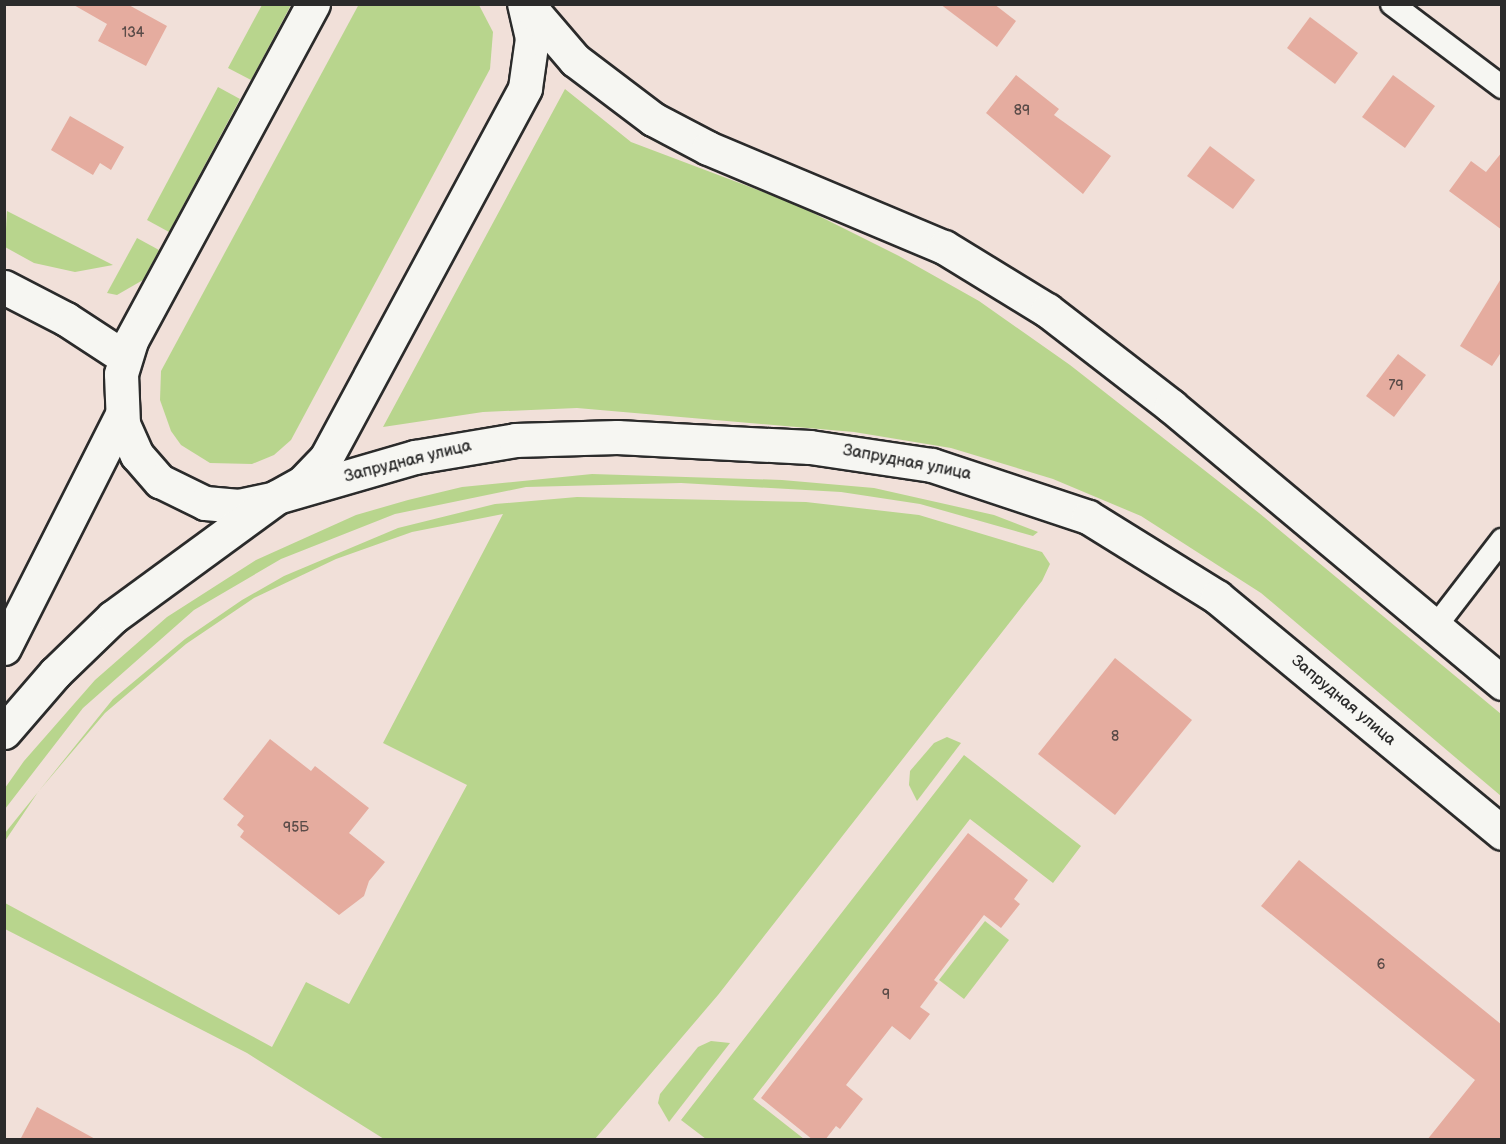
<!DOCTYPE html>
<html>
<head>
<meta charset="utf-8">
<style>
	body { margin:0 }
	#map { position:relative; width:1506px; height:1144px; overflow:hidden; background:#f1e0d9; font-family:"Balsamiq Sans",sans-serif }
	div>[style] { position:absolute }
	.green>* { inset:0; background:#b8d58d }
	.building>* { inset:0; background:#e5ac9f }
	.roads { filter:drop-shadow(2px 0 #2b2b2b) drop-shadow(-2px 0 #2b2b2b) drop-shadow(0 2px #2b2b2b) drop-shadow(0 -2px #2b2b2b) }
	.street>* { height:22px; margin:-11px; padding:0 11px; transform-origin:11px; border-radius:11px; background:#f6f6f2 }
	.secondary>* { height:33px; margin:-16.5px; padding:0 16.5px; transform-origin:16.5px; border-radius:16.5px; background:#f6f6f2 }
	span { translate:-50% -50%; white-space:nowrap; text-align:center; line-height:1.15; -webkit-text-stroke:4.5px #f6f6f2; paint-order:stroke }
	.number-label { font-size:14px; color:#5a4b48 }
	.number-label span { -webkit-text-stroke-width:0 }
	.street-label { font-size:16px; color:#2b2b2b }
	.frame { position:absolute; inset:0; border:6px solid #2b2b2b; pointer-events:none }
</style>
</head>
<body>
<div id="map">
	<div class="green">
		<i style="clip-path:polygon(359px 4px,479px 5px,493px 32px,490px 69px,291px 440px,274px 455px,252px 464px,210px 463px,181px 445px,171px 431px,160px 400px,161px 371px)"></i>
		<i style="clip-path:polygon(262px 5px,291px 5px,251px 80px,228px 68px)"></i>
		<i style="clip-path:polygon(218px 87px,240px 99px,169px 232px,147px 220px)"></i>
		<i style="clip-path:polygon(565px 89px,631px 142px,795px 204px,899px 256px,979px 301px,1070px 365px,1259px 513px,1501px 714px,1501px 796px,1261px 593px,1141px 516px,1053px 479px,951px 448px,854px 432px,577px 408px,483px 412px,383px 427px)"></i>
		<i style="clip-path:polygon(7px 211px,113px 265px,75px 272px,34px 263px,5px 247px)"></i>
		<i style="clip-path:polygon(137px 238px,159px 250px,143px 280px,117px 295px,107px 293px)"></i>
		<i style="clip-path:polygon(592px 474px,782px 480px,874px 488px,994px 515px,1038px 532px,1033px 536px,920px 504px,841px 492px,681px 483px,526px 487px,395px 514px,281px 559px,194px 610px,83px 708px,5px 809px,5px 788px,24px 761px,95px 680px,167px 617px,256px 560px,356px 515px,408px 500px,462px 487px)"></i>
		<i style="clip-path:polygon(577px 497px,806px 502px,919px 515px,1042px 552px,1050px 564px,1042px 581px,718px 995px,595px 1139px,384px 1139px,247px 1053px,5px 929px,5px 903px,272px 1047px,306px 982px,349px 1004px,467px 785px,383px 743px,503px 514px,412px 532px,336px 559px,254px 598px,186px 644px,105px 713px,38px 792px,5px 841px,5px 833px,113px 699px,185px 639px,242px 600px,284px 576px,398px 528px,495px 504px)"></i>
		<i style="clip-path:polygon(947px 737px,961px 743px,917px 801px,909px 785px,910px 771px,934px 743px)"></i>
		<i style="clip-path:polygon(964px 755px,1081px 846px,1053px 883px,970px 819px,753px 1099px,804px 1139px,706px 1139px,681px 1120px)"></i>
		<i style="clip-path:polygon(985px 921px,1009px 940px,964px 999px,939px 980px)"></i>
		<i style="clip-path:polygon(711px 1041px,730px 1043px,669px 1122px,658px 1103px,660px 1094px,698px 1047px)"></i>
	</div>
	<div class="building">
		<i style="clip-path:polygon(72px 4px,127px 4px,167px 26px,146px 66px,98px 41px,107px 24px)"></i>
		<i style="clip-path:polygon(940px 4px,994px 4px,1016px 21px,997px 47px)"></i>
		<i style="clip-path:polygon(1310px 17px,1358px 53px,1335px 84px,1287px 48px)"></i>
		<i style="clip-path:polygon(1016px 75px,1059px 109px,1054px 115px,1111px 156px,1083px 194px,986px 113px)"></i>
		<i style="clip-path:polygon(1393px 75px,1435px 106px,1405px 148px,1362px 117px)"></i>
		<i style="clip-path:polygon(70px 116px,124px 147px,111px 170px,100px 163px,93px 175px,51px 150px)"></i>
		<i style="clip-path:polygon(1210px 146px,1255px 180px,1233px 209px,1187px 176px)"></i>
		<i style="clip-path:polygon(1502px 152px,1502px 230px,1449px 191px,1471px 161px,1486px 172px)"></i>
		<i style="clip-path:polygon(1502px 277px,1502px 351px,1492px 366px,1460px 346px)"></i>
		<i style="clip-path:polygon(1398px 354px,1426px 375px,1394px 417px,1366px 396px)"></i>
		<i style="clip-path:polygon(1115px 658px,1192px 720px,1115px 815px,1038px 754px)"></i>
		<i style="clip-path:polygon(270px 739px,311px 771px,315px 766px,369px 808px,349px 833px,385px 862px,369px 881px,364px 896px,339px 915px,240px 837px,244px 831px,237px 825px,244px 816px,223px 799px)"></i>
		<i style="clip-path:polygon(968px 833px,1028px 880px,1014px 899px,1020px 904px,1001px 928px,984px 915px,934px 980px,938px 983px,920px 1007px,930px 1014px,910px 1040px,892px 1026px,846px 1085px,863px 1099px,840px 1129px,836px 1126px,825px 1140px,813px 1140px,761px 1098px)"></i>
		<i style="clip-path:polygon(1299px 860px,1502px 1025px,1502px 1140px,1427px 1140px,1475px 1080px,1261px 906px)"></i>
		<i style="clip-path:polygon(37px 1107px,97px 1140px,20px 1140px)"></i>
	</div>
	<div class="roads">
		<div class="street">
			<i style="left:1392px;top:4px;width:138px;rotate:37deg"></i>
			<i style="left:1435px;top:627px;width:110px;rotate:-52.4deg"></i>
		</div>
		<div class="secondary">
			<i style="left:313px;top:4px;width:383px;rotate:118.4deg"></i>
			<i style="left:131px;top:341px;width:34px;rotate:107deg"></i>
			<i style="left:121px;top:374px;width:50px;rotate:87.7deg"></i>
			<i style="left:123px;top:424px;width:34px;rotate:66deg"></i>
			<i style="left:137px;top:455px;width:35px;rotate:49deg"></i>
			<i style="left:160px;top:481px;width:50px;rotate:26.1deg"></i>
			<i style="left:205px;top:503px;width:34px;rotate:5deg"></i>
			<i style="left:239px;top:506px;width:35px;rotate:-12deg"></i>
			<i style="left:273px;top:499px;width:33px;rotate:-29deg"></i>
			<i style="left:302px;top:483px;width:35px;rotate:-46deg"></i>
			<i style="left:326px;top:458px;width:420px;rotate:-61.7deg"></i>
			<i style="left:525px;top:88px;width:50px;rotate:-82deg"></i>
			<i style="left:532px;top:38px;width:35px;rotate:-103deg"></i>
			<i style="left:527px;top:4px;width:74px;rotate:49.4deg"></i>
			<i style="left:575px;top:60px;width:98px;rotate:37.1deg"></i>
			<i style="left:653px;top:119px;width:62px;rotate:27.8deg"></i>
			<i style="left:708px;top:148px;width:256px;rotate:22.8deg"></i>
			<i style="left:944px;top:247px;width:121px;rotate:31.5deg"></i>
			<i style="left:1047px;top:310px;width:157px;rotate:37.7deg"></i>
			<i style="left:1171px;top:406px;width:432px;rotate:39.9deg"></i>
			<i style="left:4px;top:287px;width:70px;rotate:27.3deg"></i>
			<i style="left:66px;top:319px;width:69px;rotate:33.2deg"></i>
			<i style="left:4px;top:648px;width:260px;rotate:-63.2deg"></i>
			<i style="left:4px;top:732px;width:78px;rotate:-49.2deg"></i>
			<i style="left:55px;top:673px;width:81px;rotate:-44deg"></i>
			<i style="left:113px;top:617px;width:203px;rotate:-36.2deg"></i>
			<i style="left:277px;top:497px;width:144px;rotate:-16.2deg"></i>
			<i style="left:415px;top:457px;width:101px;rotate:-9.6deg"></i>
			<i style="left:515px;top:440px;width:102px;rotate:-1.7deg"></i>
			<i style="left:617px;top:437px;width:193px;rotate:3deg"></i>
			<i style="left:810px;top:447px;width:123px;rotate:8.4deg"></i>
			<i style="left:932px;top:465px;width:164px;rotate:18.4deg"></i>
			<i style="left:1088px;top:517px;width:152px;rotate:31.8deg"></i>
			<i style="left:1217px;top:597px;width:370px;rotate:39.6deg"></i>
		</div>
	</div>
	<div class="number-label">
		<span style="left:133px;top:33px">134</span>
		<span style="left:1022px;top:111px">89</span>
		<span style="left:1396px;top:386px">79</span>
		<span style="left:1115px;top:737px">8</span>
		<span style="left:296px;top:828px">95Б</span>
		<span style="left:1381px;top:965px">6</span>
		<span style="left:886px;top:995px">9</span>
	</div>
	<div class="street-label">
		<span style="left:408px;top:462px;rotate:-14deg">Запрудная улица</span>
		<span style="left:907px;top:463px;rotate:11deg">Запрудная улица</span>
		<span style="left:1343px;top:701px;rotate:40deg">Запрудная улица</span>
	</div>
	<div class="frame"></div>
</div>
</body>
</html>
